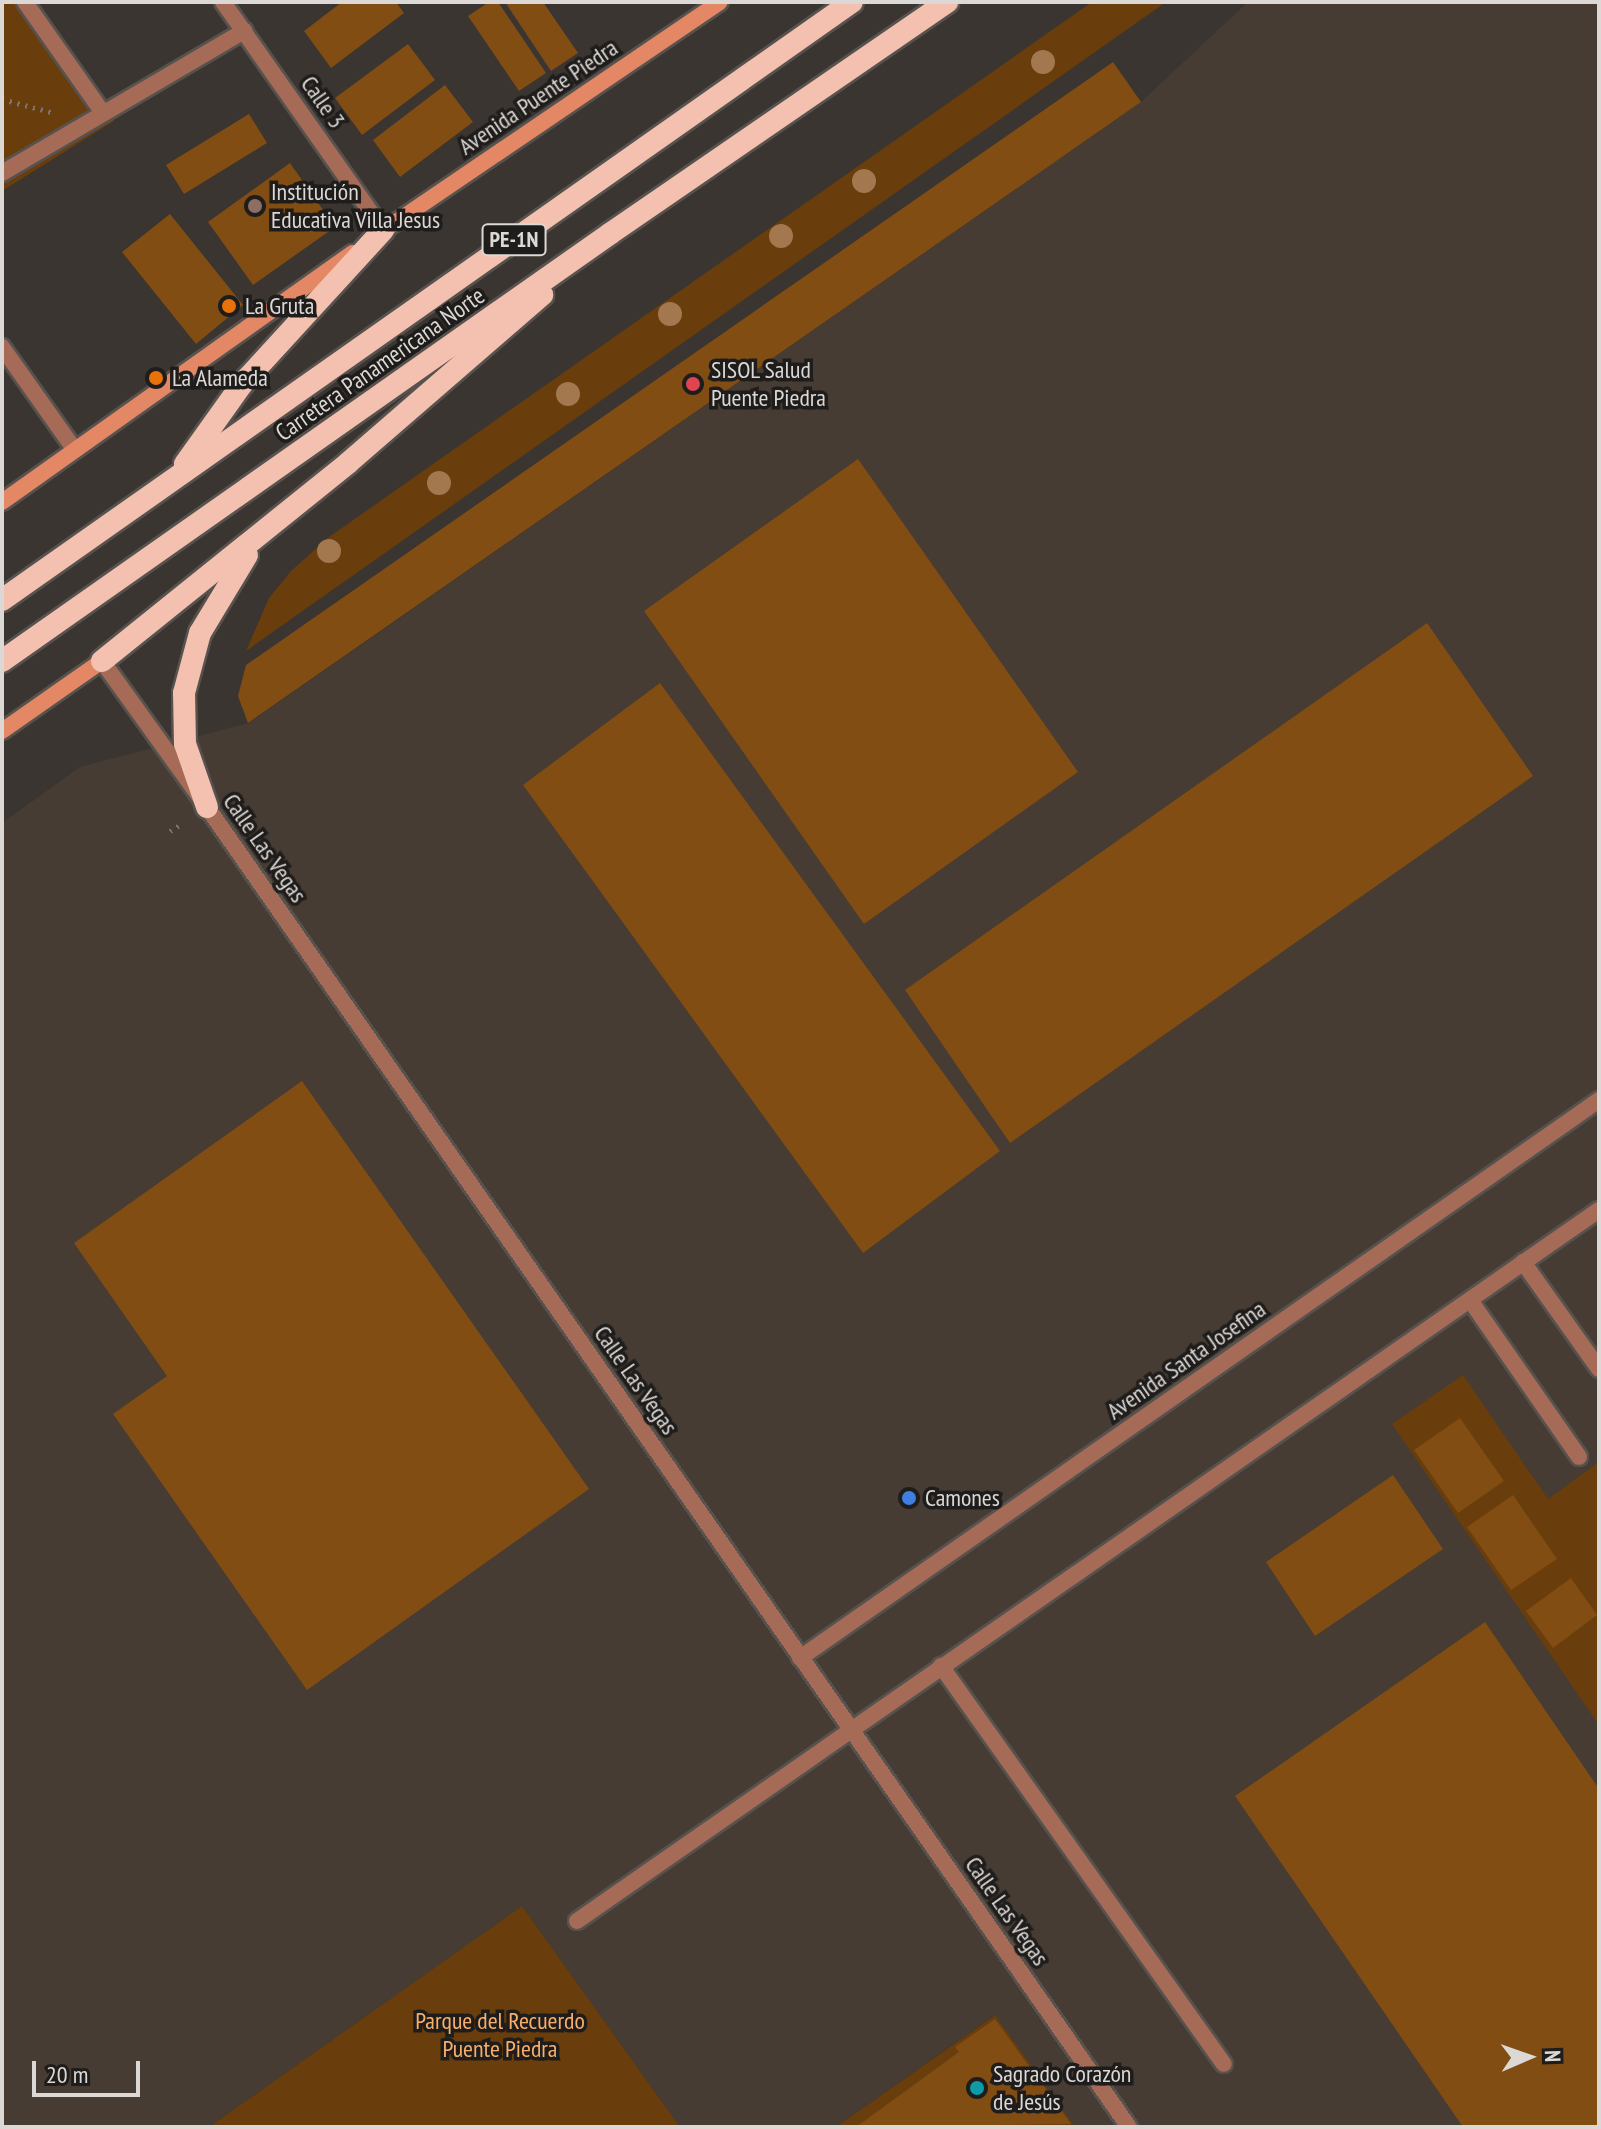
<!DOCTYPE html>
<html>
<head>
<meta charset="utf-8">
<style>
	body { margin:0 }
	#map { position:relative; width:1601px; height:2129px; overflow:hidden; background:#3a3530; font-family:"PT Sans Narrow",sans-serif }
	div>[style] { position:absolute }
	.built>* { inset:0; background:#463c33 }
	.green>* { inset:0; background:#693d0c }
	.building>* { inset:0; background:#814d13 }
	.path>* { height:5px; margin-top:-2.5px; transform-origin:0; background:repeating-linear-gradient(90deg,#797470 0 2px,transparent 0 8px) }
	.roads { filter:drop-shadow(2px 0 #57524e) drop-shadow(-2px 0 #57524e) drop-shadow(0 2px #57524e) drop-shadow(0 -2px #57524e) }
	.service>* { height:16px; margin:-8px; padding:0 8px; transform-origin:8px; border-radius:8px; background:#a66b56 }
	.minor>* { height:16px; margin:-8px; padding:0 8px; transform-origin:8px; border-radius:8px; background:#a66b56 }
	.tertiary>* { height:16px; margin:-8px; padding:0 8px; transform-origin:8px; border-radius:8px; background:#a66b56 }
	.secondary>* { height:16px; margin:-8px; padding:0 8px; transform-origin:8px; border-radius:8px; background:#e48765 }
	.trunk>* { height:22px; margin:-11px; padding:0 11px; transform-origin:11px; border-radius:11px; background:#f4c1b0 }
	.trees>* { width:24px; height:24px; margin:-12px; border-radius:50%; background:#a3784f }
	.dots>* { width:22px; height:22px; translate:-50% -50%; box-sizing:border-box; border:4px solid #1f1d1b; border-radius:50% }
	span { translate:-50% -50%; white-space:nowrap; text-align:center; line-height:1.15; -webkit-text-stroke:7px #1f1d1b; paint-order:stroke }
	.shield-label span { padding:2px 6px; background:#1f1d1b; border:2px solid; border-radius:6px; -webkit-text-stroke-width:0 }
	.shield-label { font-size:22px; color:#dcd8d5; font-weight:700 }
	.street-label { font-size:24px; color:#dcd8d5 }
	.poi-label { font-size:24px; color:#dcd8d5 }
	.left { translate:0 -50%; text-align:left }
	.park-label { font-size:24px; color:#f9af69 }
	.frame { position:absolute; inset:0; border:4px solid #dcd8d5; pointer-events:none }
	.north { position:absolute; left:1489px; top:2017px; width:80px; height:80px; -webkit-text-stroke:6px #1f1d1b; paint-order:stroke; rotate:88deg; font-size:22px; font-weight:700; line-height:32px; text-align:center; color:#dcd8d5 }
	.north::after { content:''; display:block; margin:auto; width:28px; height:36px; background:#dcd8d5; clip-path:polygon(50% 0,100% 100%,50% 72%,0 100%) }
	.scale { position:absolute; left:32px; top:2061px; width:108px; height:36px; box-sizing:border-box; border:4px solid #dcd8d5; border-top:0; padding-left:10px; font-size:24px; line-height:28px; white-space:nowrap; color:#dcd8d5; -webkit-text-stroke:6px #1f1d1b; paint-order:stroke }
</style>
</head>
<body>
<div id="map">
	<div class="built">
		<i style="clip-path:polygon(1248px 2px,1599px 2px,1599px 2127px,1075px 2127px,994px 2015px,836px 2127px,680px 2127px,522px 1906px,209px 2127px,2px 2127px,2px 823px,80px 767px,249px 723px,1141px 102px)"></i>
	</div>
	<div class="green">
		<i style="clip-path:polygon(2px 2px,29px 2px,114px 121px,2px 191px)"></i>
		<i style="clip-path:polygon(1092px 2px,1166px 2px,246px 651px,269px 598px,291px 571px,329px 537px)"></i>
		<i style="clip-path:polygon(1463px 1375px,1548px 1499px,1599px 1462px,1599px 1725px,1392px 1424px)"></i>
		<i style="clip-path:polygon(522px 1906px,680px 2127px,209px 2127px)"></i>
		<i style="clip-path:polygon(995px 2015px,1075px 2127px,836px 2127px)"></i>
	</div>
	<div class="building">
		<i style="clip-path:polygon(342px 2px,396px 2px,404px 13px,331px 68px,304px 31px)"></i>
		<i style="clip-path:polygon(489px 2px,498px 2px,546px 73px,519px 91px,468px 16px)"></i>
		<i style="clip-path:polygon(505px 2px,543px 2px,578px 53px,551px 71px)"></i>
		<i style="clip-path:polygon(408px 44px,435px 80px,362px 135px,335px 98px)"></i>
		<i style="clip-path:polygon(1113px 62px,1141px 102px,248px 723px,238px 696px,246px 665px)"></i>
		<i style="clip-path:polygon(445px 85px,473px 122px,400px 177px,373px 140px)"></i>
		<i style="clip-path:polygon(249px 114px,267px 143px,184px 194px,166px 165px)"></i>
		<i style="clip-path:polygon(290px 163px,335px 227px,253px 285px,208px 222px)"></i>
		<i style="clip-path:polygon(170px 214px,243px 305px,196px 344px,122px 252px)"></i>
		<i style="clip-path:polygon(858px 459px,1078px 772px,864px 924px,644px 611px)"></i>
		<i style="clip-path:polygon(1427px 623px,1533px 776px,1010px 1143px,905px 990px)"></i>
		<i style="clip-path:polygon(660px 683px,1000px 1151px,863px 1253px,523px 785px)"></i>
		<i style="clip-path:polygon(302px 1081px,589px 1489px,307px 1690px,113px 1414px,167px 1376px,74px 1243px)"></i>
		<i style="clip-path:polygon(1460px 1418px,1504px 1481px,1458px 1513px,1414px 1450px)"></i>
		<i style="clip-path:polygon(1393px 1475px,1443px 1549px,1315px 1636px,1266px 1562px)"></i>
		<i style="clip-path:polygon(1513px 1495px,1557px 1559px,1511px 1590px,1467px 1527px)"></i>
		<i style="clip-path:polygon(1571px 1578px,1597px 1615px,1553px 1648px,1526px 1611px)"></i>
		<i style="clip-path:polygon(1485px 1622px,1599px 1789px,1599px 2127px,1463px 2127px,1235px 1796px)"></i>
		<i style="clip-path:polygon(995px 2019px,1071px 2124px,856px 2127px,959px 2052px,955px 2047px)"></i>
	</div>
	<div class="path">
		<i style="left:2px;top:99px;width:55px;rotate:14.8deg"></i>
		<i style="left:170px;top:831px;width:15px;rotate:-32deg"></i>
	</div>
	<div class="roads">
		<div class="service">
			<i style="left:1523px;top:1262px;width:131px;rotate:54.6deg"></i>
			<i style="left:1470px;top:1300px;width:191px;rotate:55.2deg"></i>
			<i style="left:941px;top:1666px;width:488px;rotate:54.6deg"></i>
		</div>
		<div class="minor">
			<i style="left:25px;top:2px;width:136px;rotate:54.9deg"></i>
			<i style="left:2px;top:173px;width:281px;rotate:-30.4deg"></i>
			<i style="left:2px;top:347px;width:126px;rotate:54.7deg"></i>
			<i style="left:102px;top:661px;width:180px;rotate:54.3deg"></i>
			<i style="left:207px;top:807px;width:1610px;rotate:55.07deg"></i>
			<i style="left:800px;top:1658px;width:975px;rotate:-34.93deg"></i>
			<i style="left:577px;top:1921px;width:1245px;rotate:-34.83deg"></i>
		</div>
		<div class="tertiary">
			<i style="left:223px;top:2px;width:279px;rotate:54.9deg"></i>
		</div>
		<div class="secondary">
			<i style="left:374px;top:237px;width:418px;rotate:-34.2deg"></i>
			<i style="left:2px;top:502px;width:430px;rotate:-35.4deg"></i>
			<i style="left:2px;top:731px;width:122px;rotate:-35deg"></i>
		</div>
		<div class="trunk">
			<i style="left:185px;top:464px;width:98px;rotate:-54.5deg"></i>
			<i style="left:242px;top:384px;width:209px;rotate:-47.5deg"></i>
			<i style="left:2px;top:600px;width:1039px;rotate:-35.13deg"></i>
			<i style="left:2px;top:661px;width:744px;rotate:-35.1deg"></i>
			<i style="left:611px;top:233px;width:408px;rotate:-34.5deg"></i>
			<i style="left:102px;top:661px;width:316px;rotate:-38.8deg"></i>
			<i style="left:348px;top:463px;width:257px;rotate:-40.9deg"></i>
			<i style="left:207px;top:807px;width:67px;rotate:-109.2deg"></i>
			<i style="left:185px;top:744px;width:51px;rotate:-91.1deg"></i>
			<i style="left:184px;top:693px;width:62px;rotate:-75.1deg"></i>
			<i style="left:200px;top:633px;width:91px;rotate:-58.9deg"></i>
		</div>
	</div>
	<div class="trees">
		<i style="left:1043px;top:62px"></i>
		<i style="left:864px;top:181px"></i>
		<i style="left:781px;top:236px"></i>
		<i style="left:670px;top:314px"></i>
		<i style="left:568px;top:394px"></i>
		<i style="left:439px;top:483px"></i>
		<i style="left:329px;top:551px"></i>
	</div>
	<div class="dots">
		<i style="left:255px;top:206px;background:#8d6e63"></i>
		<i style="left:229px;top:306px;background:#e8710a"></i>
		<i style="left:156px;top:378px;background:#e8710a"></i>
		<i style="left:693px;top:384px;background:#e0444e"></i>
		<i style="left:909px;top:1498px;background:#3f7fe0"></i>
		<i style="left:977px;top:2088px;background:#0f9aa8"></i>
	</div>
	<div class="shield-label">
		<span style="left:514px;top:240px">PE-1N</span>
	</div>
	<div class="street-label">
		<span style="left:538px;top:97px;rotate:-34deg">Avenida Puente Piedra</span>
		<span style="left:323px;top:102px;rotate:55deg">Calle 3</span>
		<span style="left:380px;top:364px;rotate:-35deg">Carretera Panamericana Norte</span>
		<span style="left:265px;top:848px;rotate:55deg">Calle Las Vegas</span>
		<span style="left:1186px;top:1360px;rotate:-35deg">Avenida Santa Josefina</span>
		<span style="left:636px;top:1380px;rotate:55deg">Calle Las Vegas</span>
		<span style="left:1007px;top:1911px;rotate:55deg">Calle Las Vegas</span>
	</div>
	<div class="poi-label">
		<span class="left" style="left:271px;top:206px">Institución<br>Educativa Villa Jesus</span>
		<span class="left" style="left:245px;top:306px">La Gruta</span>
		<span class="left" style="left:711px;top:384px">SISOL Salud<br>Puente Piedra</span>
		<span class="left" style="left:172px;top:378px">La Alameda</span>
		<span class="left" style="left:925px;top:1498px">Camones</span>
		<span class="left" style="left:993px;top:2088px">Sagrado Corazón<br>de Jesús</span>
	</div>
	<div class="park-label">
		<span style="left:500px;top:2035px">Parque del Recuerdo<br>Puente Piedra</span>
	</div>
	<div class="frame"></div>
	<div class="north">N</div>
	<div class="scale">20 m</div>
</div>
</body>
</html>
